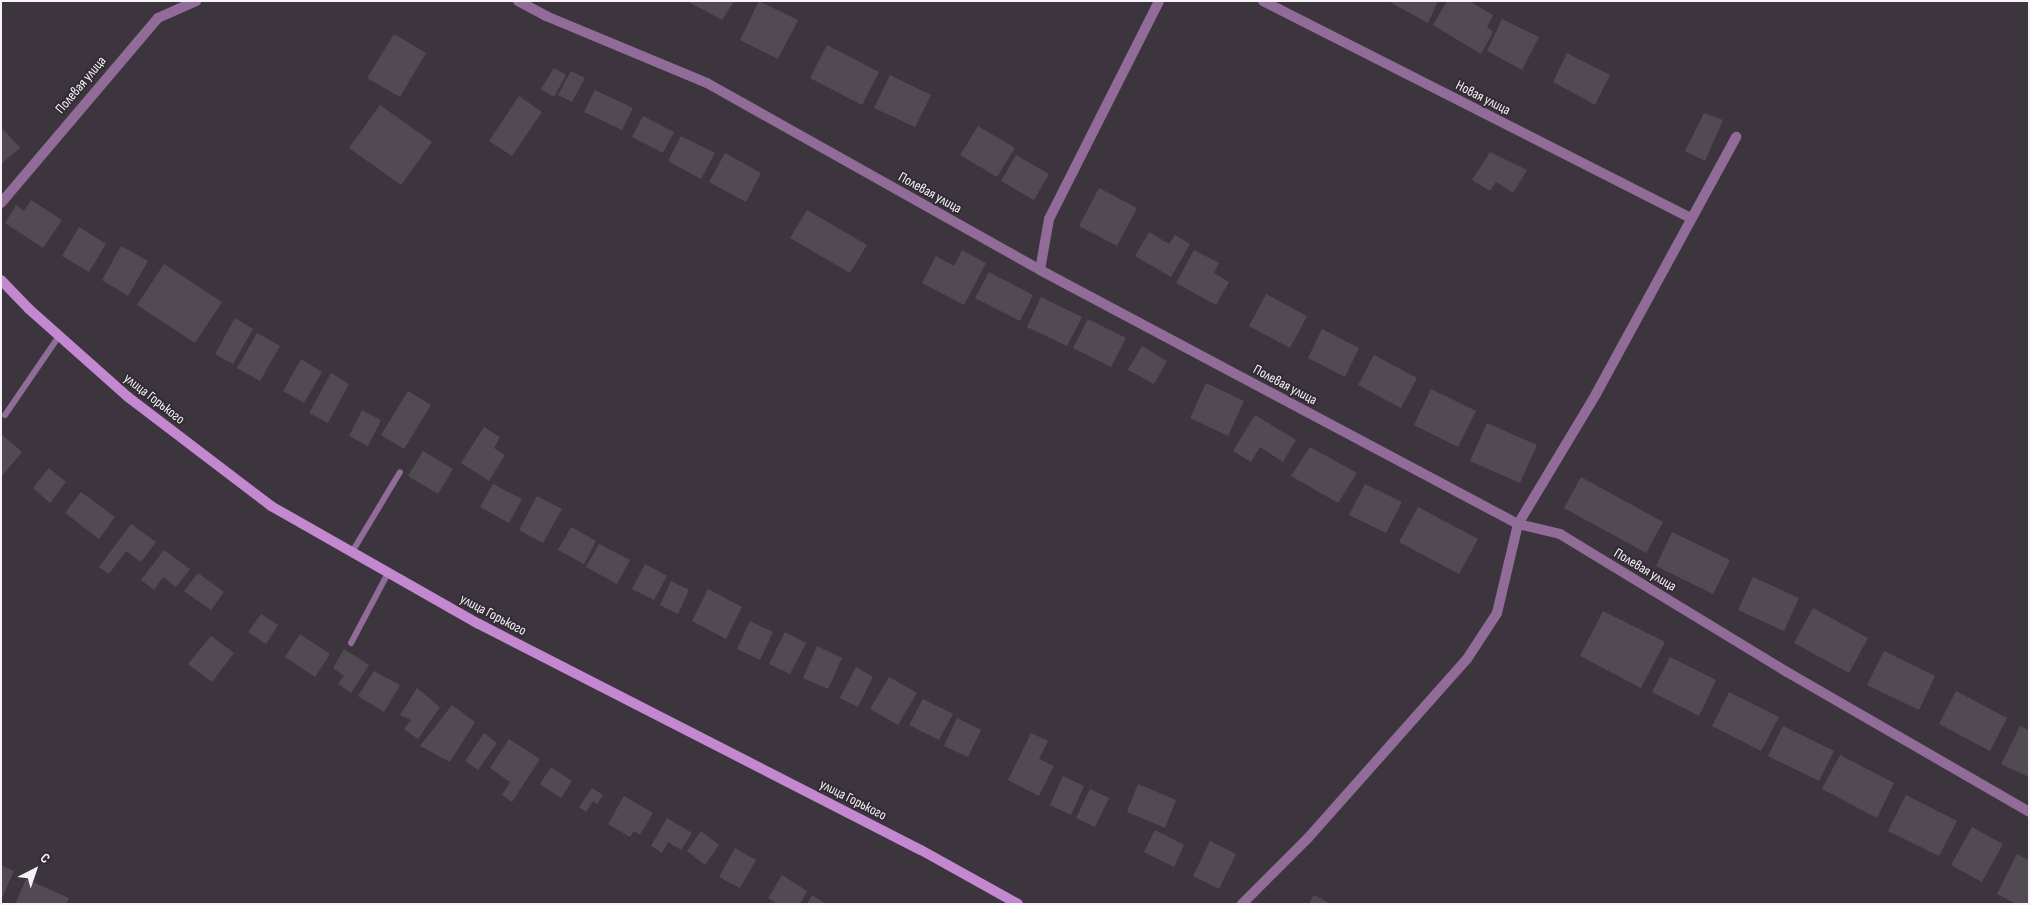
<!DOCTYPE html>
<html>
<head>
<meta charset="utf-8">
<style>
	body { margin:0 }
	#map { position:relative; width:2030px; height:905px; overflow:hidden; background:#3c353e; font-family:"Sofia Sans Condensed",sans-serif }
	div>[style] { position:absolute }
	.building>* { inset:0; background:#524a53 }
	.lane>* { height:6px; margin:-3px; padding:0 3px; transform-origin:3px; border-radius:3px; background:#916c99 }
	.street>* { height:10px; margin:-5px; padding:0 5px; transform-origin:5px; border-radius:5px; background:#916c99 }
	.secondary>* { height:10px; margin:-5px; padding:0 5px; transform-origin:5px; border-radius:5px; background:#c388d0 }
	span { translate:-50% -50%; white-space:nowrap; text-align:center; line-height:1.15; -webkit-text-stroke:4px #322b34; paint-order:stroke }
	.street-label { font-size:14px; color:#f7f2f8 }
	.frame { position:absolute; inset:0; border:2px solid #f7f2f8; pointer-events:none }
	.north { position:absolute; left:10px; top:845px; width:50px; height:50px; -webkit-text-stroke:4px #322b34; paint-order:stroke; rotate:41deg; font-size:14px; font-weight:700; line-height:20px; text-align:center; color:#f7f2f8 }
	.north::after { content:''; display:block; margin:auto; width:18px; height:22px; background:#f7f2f8; clip-path:polygon(50% 0,100% 100%,50% 72%,0 100%) }
</style>
</head>
<body>
<div id="map">
	<div class="building">
		<i style="clip-path:polygon(687px 1px,734px 1px,722px 20px)"></i>
		<i style="clip-path:polygon(759px 1px,798px 20px,778px 59px,740px 40px)"></i>
		<i style="clip-path:polygon(1388px 1px,1438px 1px,1428px 23px)"></i>
		<i style="clip-path:polygon(1447px 1px,1469px 1px,1493px 15px,1487px 27px,1493px 32px,1481px 54px,1433px 25px)"></i>
		<i style="clip-path:polygon(1502px 19px,1539px 37px,1522px 70px,1487px 51px)"></i>
		<i style="clip-path:polygon(394px 34px,426px 53px,400px 97px,367px 78px)"></i>
		<i style="clip-path:polygon(827px 45px,879px 72px,862px 105px,810px 78px)"></i>
		<i style="clip-path:polygon(1567px 53px,1610px 75px,1595px 105px,1553px 82px)"></i>
		<i style="clip-path:polygon(554px 68px,566px 75px,554px 97px,541px 89px)"></i>
		<i style="clip-path:polygon(571px 71px,585px 78px,572px 102px,558px 95px)"></i>
		<i style="clip-path:polygon(890px 75px,931px 95px,915px 127px,874px 108px)"></i>
		<i style="clip-path:polygon(595px 90px,633px 108px,622px 130px,584px 112px)"></i>
		<i style="clip-path:polygon(519px 96px,542px 112px,512px 156px,489px 141px)"></i>
		<i style="clip-path:polygon(380px 105px,432px 142px,401px 185px,349px 148px)"></i>
		<i style="clip-path:polygon(1704px 113px,1723px 120px,1705px 161px,1685px 151px)"></i>
		<i style="clip-path:polygon(643px 116px,674px 132px,663px 153px,632px 137px)"></i>
		<i style="clip-path:polygon(978px 126px,1015px 148px,997px 177px,960px 155px)"></i>
		<i style="clip-path:polygon(1px 127px,20px 148px,1px 164px)"></i>
		<i style="clip-path:polygon(681px 136px,715px 153px,701px 179px,668px 161px)"></i>
		<i style="clip-path:polygon(1490px 152px,1527px 170px,1513px 193px,1496px 182px,1490px 191px,1472px 180px)"></i>
		<i style="clip-path:polygon(725px 153px,761px 173px,746px 202px,709px 182px)"></i>
		<i style="clip-path:polygon(1016px 155px,1049px 174px,1034px 200px,1001px 181px)"></i>
		<i style="clip-path:polygon(1099px 188px,1137px 208px,1117px 246px,1079px 226px)"></i>
		<i style="clip-path:polygon(31px 200px,62px 220px,43px 248px,5px 223px,16px 205px,24px 211px)"></i>
		<i style="clip-path:polygon(807px 210px,867px 245px,850px 273px,790px 238px)"></i>
		<i style="clip-path:polygon(79px 227px,106px 244px,89px 272px,62px 256px)"></i>
		<i style="clip-path:polygon(1149px 232px,1169px 244px,1175px 235px,1190px 244px,1171px 277px,1135px 256px)"></i>
		<i style="clip-path:polygon(121px 246px,148px 261px,128px 296px,102px 280px)"></i>
		<i style="clip-path:polygon(962px 250px,986px 263px,964px 305px,922px 283px,936px 256px,954px 266px)"></i>
		<i style="clip-path:polygon(1194px 250px,1219px 263px,1214px 273px,1229px 282px,1216px 305px,1176px 283px)"></i>
		<i style="clip-path:polygon(164px 264px,222px 302px,195px 343px,137px 305px)"></i>
		<i style="clip-path:polygon(989px 272px,1033px 295px,1020px 321px,975px 298px)"></i>
		<i style="clip-path:polygon(1266px 294px,1307px 316px,1290px 348px,1249px 326px)"></i>
		<i style="clip-path:polygon(1041px 297px,1082px 317px,1067px 346px,1027px 327px)"></i>
		<i style="clip-path:polygon(235px 318px,253px 329px,233px 364px,215px 354px)"></i>
		<i style="clip-path:polygon(1088px 319px,1126px 338px,1111px 367px,1073px 348px)"></i>
		<i style="clip-path:polygon(1322px 329px,1359px 348px,1345px 377px,1308px 358px)"></i>
		<i style="clip-path:polygon(257px 333px,280px 346px,260px 381px,237px 368px)"></i>
		<i style="clip-path:polygon(1142px 346px,1167px 361px,1154px 384px,1128px 370px)"></i>
		<i style="clip-path:polygon(1374px 355px,1417px 378px,1401px 408px,1358px 385px)"></i>
		<i style="clip-path:polygon(301px 359px,322px 372px,304px 403px,283px 391px)"></i>
		<i style="clip-path:polygon(331px 373px,349px 384px,328px 423px,309px 413px)"></i>
		<i style="clip-path:polygon(1206px 383px,1244px 401px,1228px 436px,1190px 418px)"></i>
		<i style="clip-path:polygon(1431px 389px,1476px 411px,1458px 447px,1414px 425px)"></i>
		<i style="clip-path:polygon(408px 391px,431px 405px,404px 449px,381px 435px)"></i>
		<i style="clip-path:polygon(362px 410px,381px 420px,368px 446px,349px 436px)"></i>
		<i style="clip-path:polygon(1255px 415px,1296px 440px,1283px 462px,1260px 447px,1251px 462px,1233px 451px)"></i>
		<i style="clip-path:polygon(1487px 423px,1537px 445px,1520px 483px,1470px 461px)"></i>
		<i style="clip-path:polygon(484px 427px,500px 437px,494px 448px,505px 455px,489px 481px,461px 463px)"></i>
		<i style="clip-path:polygon(1px 434px,22px 452px,1px 477px)"></i>
		<i style="clip-path:polygon(1310px 447px,1357px 473px,1338px 503px,1291px 476px)"></i>
		<i style="clip-path:polygon(423px 451px,453px 469px,438px 494px,408px 476px)"></i>
		<i style="clip-path:polygon(49px 468px,66px 482px,50px 503px,33px 488px)"></i>
		<i style="clip-path:polygon(1581px 477px,1663px 522px,1646px 553px,1564px 508px)"></i>
		<i style="clip-path:polygon(493px 484px,522px 499px,509px 523px,480px 507px)"></i>
		<i style="clip-path:polygon(1365px 484px,1402px 502px,1386px 533px,1349px 515px)"></i>
		<i style="clip-path:polygon(81px 492px,115px 517px,99px 539px,65px 513px)"></i>
		<i style="clip-path:polygon(537px 496px,562px 509px,543px 543px,519px 530px)"></i>
		<i style="clip-path:polygon(1418px 507px,1478px 539px,1459px 574px,1399px 542px)"></i>
		<i style="clip-path:polygon(131px 524px,156px 542px,141px 562px,126px 551px,109px 574px,99px 567px)"></i>
		<i style="clip-path:polygon(571px 527px,596px 541px,584px 564px,558px 550px)"></i>
		<i style="clip-path:polygon(1672px 532px,1730px 560px,1713px 594px,1656px 566px)"></i>
		<i style="clip-path:polygon(599px 544px,630px 560px,617px 584px,586px 567px)"></i>
		<i style="clip-path:polygon(164px 550px,190px 569px,176px 587px,163px 577px,154px 590px,141px 580px)"></i>
		<i style="clip-path:polygon(645px 564px,667px 576px,654px 600px,632px 589px)"></i>
		<i style="clip-path:polygon(198px 573px,224px 592px,211px 610px,184px 591px)"></i>
		<i style="clip-path:polygon(1753px 577px,1799px 598px,1784px 631px,1738px 610px)"></i>
		<i style="clip-path:polygon(671px 581px,689px 590px,678px 614px,660px 605px)"></i>
		<i style="clip-path:polygon(708px 589px,742px 607px,726px 639px,692px 621px)"></i>
		<i style="clip-path:polygon(1813px 608px,1868px 638px,1849px 673px,1794px 643px)"></i>
		<i style="clip-path:polygon(1603px 611px,1665px 642px,1641px 688px,1580px 656px)"></i>
		<i style="clip-path:polygon(261px 614px,278px 625px,266px 644px,248px 632px)"></i>
		<i style="clip-path:polygon(750px 621px,773px 632px,760px 660px,737px 649px)"></i>
		<i style="clip-path:polygon(785px 632px,806px 643px,790px 674px,769px 664px)"></i>
		<i style="clip-path:polygon(300px 634px,330px 654px,315px 677px,285px 657px)"></i>
		<i style="clip-path:polygon(211px 636px,234px 653px,212px 682px,188px 664px)"></i>
		<i style="clip-path:polygon(817px 646px,842px 658px,828px 689px,803px 678px)"></i>
		<i style="clip-path:polygon(344px 649px,369px 665px,351px 693px,338px 684px,344px 676px,333px 668px)"></i>
		<i style="clip-path:polygon(1884px 651px,1935px 676px,1919px 710px,1867px 685px)"></i>
		<i style="clip-path:polygon(1670px 657px,1716px 680px,1699px 716px,1652px 692px)"></i>
		<i style="clip-path:polygon(856px 667px,873px 677px,858px 707px,840px 698px)"></i>
		<i style="clip-path:polygon(374px 671px,400px 685px,384px 712px,358px 696px)"></i>
		<i style="clip-path:polygon(889px 677px,917px 693px,898px 725px,870px 709px)"></i>
		<i style="clip-path:polygon(417px 688px,440px 707px,418px 739px,404px 729px,411px 720px,400px 715px)"></i>
		<i style="clip-path:polygon(1956px 691px,2007px 718px,1990px 751px,1939px 724px)"></i>
		<i style="clip-path:polygon(1729px 692px,1779px 717px,1761px 751px,1712px 726px)"></i>
		<i style="clip-path:polygon(923px 699px,953px 714px,939px 740px,909px 725px)"></i>
		<i style="clip-path:polygon(452px 705px,475px 722px,450px 762px,420px 746px)"></i>
		<i style="clip-path:polygon(957px 718px,981px 730px,968px 757px,944px 746px)"></i>
		<i style="clip-path:polygon(1783px 726px,1834px 751px,1819px 781px,1768px 756px)"></i>
		<i style="clip-path:polygon(2020px 726px,2029px 730px,2029px 777px,2001px 764px)"></i>
		<i style="clip-path:polygon(484px 733px,497px 743px,478px 770px,465px 761px)"></i>
		<i style="clip-path:polygon(1031px 733px,1048px 741px,1039px 759px,1054px 766px,1039px 796px,1008px 780px)"></i>
		<i style="clip-path:polygon(509px 739px,540px 759px,512px 802px,502px 795px,510px 782px,490px 768px)"></i>
		<i style="clip-path:polygon(1840px 755px,1894px 783px,1877px 818px,1822px 789px)"></i>
		<i style="clip-path:polygon(551px 767px,572px 781px,561px 798px,540px 784px)"></i>
		<i style="clip-path:polygon(1063px 776px,1084px 786px,1071px 815px,1050px 805px)"></i>
		<i style="clip-path:polygon(1138px 784px,1176px 800px,1165px 828px,1127px 812px)"></i>
		<i style="clip-path:polygon(592px 788px,603px 795px,597px 804px,593px 801px,586px 812px,579px 807px)"></i>
		<i style="clip-path:polygon(1090px 789px,1109px 798px,1095px 827px,1076px 818px)"></i>
		<i style="clip-path:polygon(1906px 795px,1957px 821px,1939px 856px,1888px 831px)"></i>
		<i style="clip-path:polygon(624px 796px,653px 813px,640px 835px,634px 831px,630px 837px,608px 824px)"></i>
		<i style="clip-path:polygon(667px 818px,692px 833px,681px 850px,668px 842px,662px 853px,651px 846px)"></i>
		<i style="clip-path:polygon(1972px 827px,2003px 844px,1982px 882px,1951px 865px)"></i>
		<i style="clip-path:polygon(1155px 830px,1184px 845px,1174px 867px,1144px 852px)"></i>
		<i style="clip-path:polygon(701px 831px,719px 845px,705px 865px,687px 851px)"></i>
		<i style="clip-path:polygon(1210px 841px,1236px 854px,1219px 889px,1193px 876px)"></i>
		<i style="clip-path:polygon(735px 848px,756px 860px,740px 888px,719px 877px)"></i>
		<i style="clip-path:polygon(2017px 854px,2029px 860px,2029px 904px,2016px 904px,1997px 894px)"></i>
		<i style="clip-path:polygon(1px 865px,14px 871px,1px 900px)"></i>
		<i style="clip-path:polygon(782px 875px,807px 891px,800px 904px,777px 904px,768px 898px)"></i>
		<i style="clip-path:polygon(26px 879px,69px 898px,66px 904px,15px 904px)"></i>
		<i style="clip-path:polygon(812px 895px,826px 904px,807px 904px)"></i>
		<i style="clip-path:polygon(1314px 895px,1331px 904px,1309px 904px)"></i>
	</div>
	<div class="lane">
		<i style="left:5px;top:415px;width:96px;rotate:-55.6deg"></i>
		<i style="left:352px;top:552px;width:93px;rotate:-59deg"></i>
		<i style="left:351px;top:643px;width:79px;rotate:-62.1deg"></i>
	</div>
	<div class="street">
		<i style="left:518px;top:1px;width:32px;rotate:28deg"></i>
		<i style="left:546px;top:16px;width:174px;rotate:22.6deg"></i>
		<i style="left:707px;top:83px;width:382px;rotate:29.3deg"></i>
		<i style="left:1040px;top:270px;width:541px;rotate:27.99deg"></i>
		<i style="left:1518px;top:524px;width:43px;rotate:13.4deg"></i>
		<i style="left:1560px;top:534px;width:266px;rotate:31.3deg"></i>
		<i style="left:1787px;top:672px;width:280px;rotate:30deg"></i>
		<i style="left:1263px;top:1px;width:479px;rotate:26.9deg"></i>
		<i style="left:1px;top:203px;width:243px;rotate:-49.7deg"></i>
		<i style="left:158px;top:18px;width:42px;rotate:-24.1deg"></i>
		<i style="left:1040px;top:270px;width:52px;rotate:-80deg"></i>
		<i style="left:1049px;top:219px;width:244px;rotate:-63.2deg"></i>
		<i style="left:1242px;top:904px;width:93px;rotate:-45deg"></i>
		<i style="left:1308px;top:838px;width:239px;rotate:-48.4deg"></i>
		<i style="left:1467px;top:659px;width:55px;rotate:-56.9deg"></i>
		<i style="left:1497px;top:613px;width:91px;rotate:-76.7deg"></i>
		<i style="left:1518px;top:524px;width:152px;rotate:-59deg"></i>
		<i style="left:1596px;top:394px;width:293px;rotate:-61.4deg"></i>
	</div>
	<div class="secondary">
		<i style="left:1px;top:280px;width:40px;rotate:46deg"></i>
		<i style="left:29px;top:309px;width:132px;rotate:41.6deg"></i>
		<i style="left:128px;top:397px;width:180px;rotate:37.3deg"></i>
		<i style="left:271px;top:506px;width:239px;rotate:29.6deg"></i>
		<i style="left:479px;top:624px;width:496px;rotate:27.1deg"></i>
		<i style="left:921px;top:850px;width:111px;rotate:29.1deg"></i>
	</div>
	<div class="street-label">
		<span style="left:81px;top:85px;rotate:-50deg">Полевая улица</span>
		<span style="left:1483px;top:98px;rotate:27deg">Новая улица</span>
		<span style="left:930px;top:193px;rotate:29deg">Полевая улица</span>
		<span style="left:1285px;top:385px;rotate:28deg">Полевая улица</span>
		<span style="left:154px;top:399px;rotate:38deg">улица Горького</span>
		<span style="left:1645px;top:570px;rotate:31deg">Полевая улица</span>
		<span style="left:493px;top:615px;rotate:28deg">улица Горького</span>
		<span style="left:853px;top:800px;rotate:27deg">улица Горького</span>
	</div>
	<div class="frame"></div>
	<div class="north">С</div>
</div>
</body>
</html>
